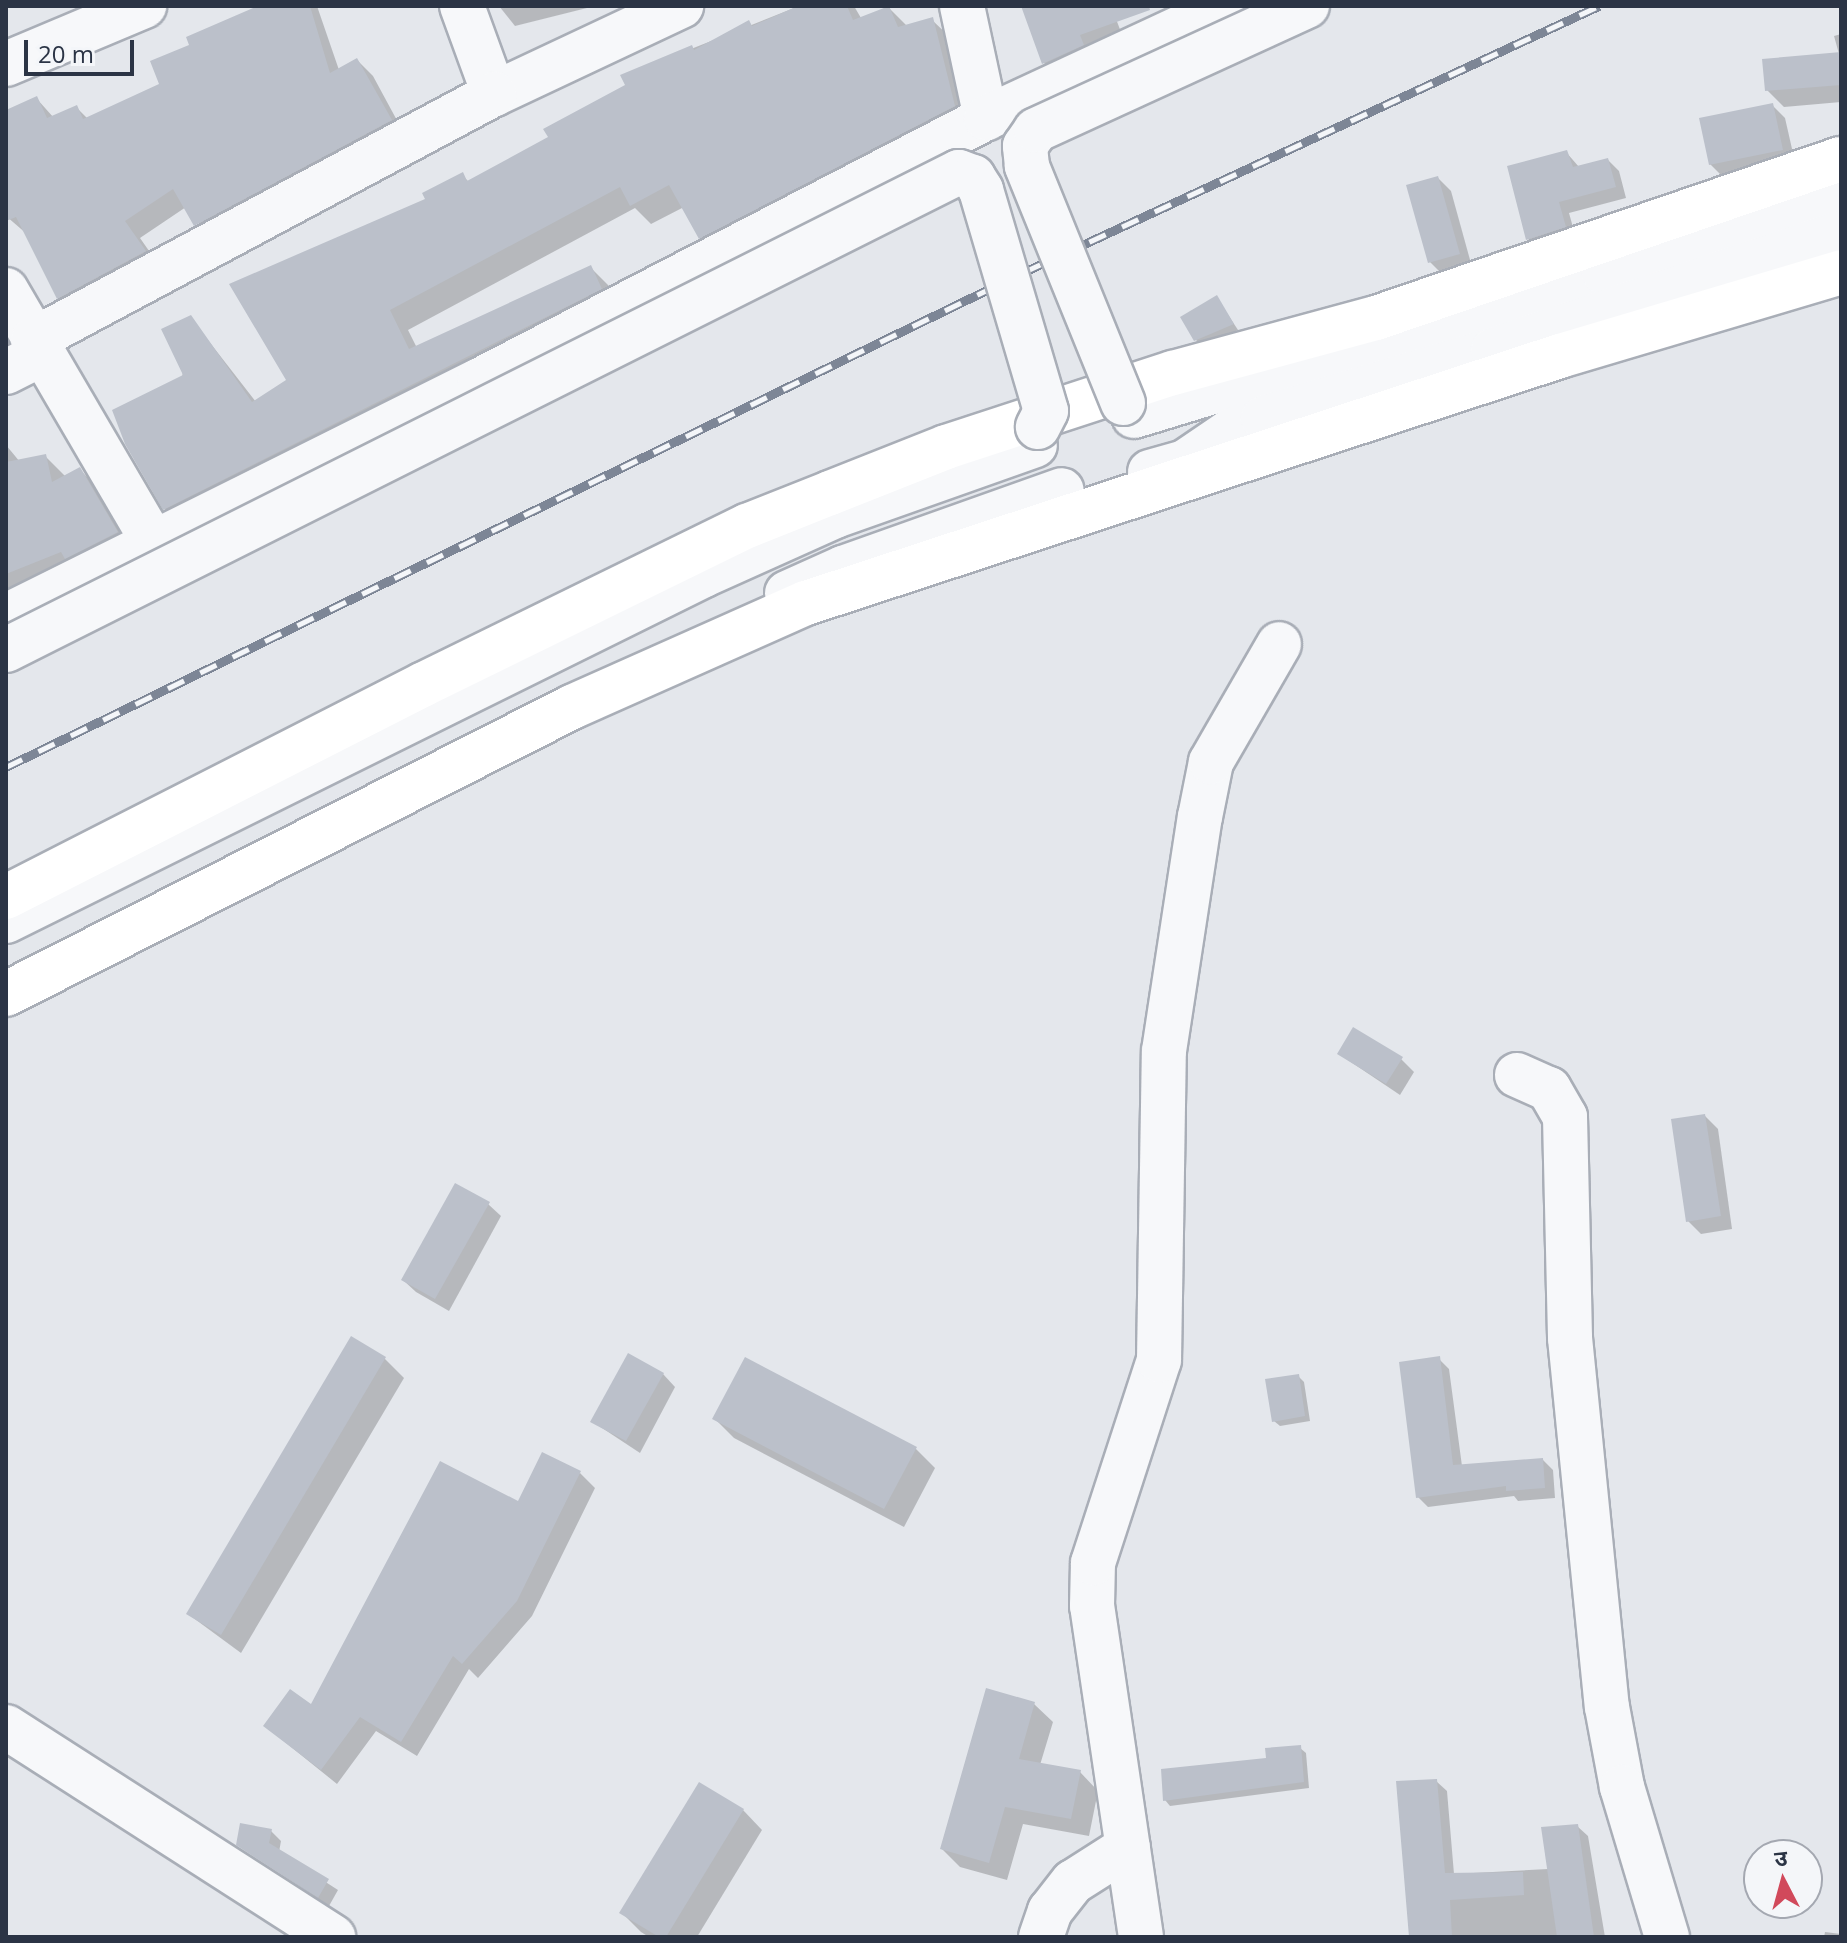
<!DOCTYPE html>
<html>
<head>
<meta charset="utf-8">
<style>
	body { margin:0 }
	#map { position:relative; width:1847px; height:1943px; overflow:hidden; background:#e4e7ec; font-family:"Open Sans","Noto Sans Devanagari",sans-serif }
	div>[style] { position:absolute }
	.shadow>* { inset:0; background:#0003 }
	.building>* { inset:0; background:#bbc0ca }
	.roads { filter:drop-shadow(2px 0 #a9aeb7) drop-shadow(-2px 0 #a9aeb7) drop-shadow(0 2px #a9aeb7) drop-shadow(0 -2px #a9aeb7) }
	.minor>* { height:44px; margin:-22px; padding:0 22px; transform-origin:22px; border-radius:22px; background:#f7f8fa }
	.major>* { height:44px; margin:-22px; padding:0 22px; transform-origin:22px; border-radius:22px; background:#fff }
	.rail>* { height:9px; margin-top:-4.5px; transform-origin:0; background:repeating-linear-gradient(90deg,#f4f6f9 0 18px,#7d8696 0 36px); box-sizing:border-box; border-block:2px solid #7d8696 }
	.bridges { filter:drop-shadow(2px 0 #a9aeb7) drop-shadow(-2px 0 #a9aeb7) drop-shadow(0 2px #a9aeb7) drop-shadow(0 -2px #a9aeb7) }
	.minor-bridge>* { height:44px; margin:-22px; padding:0 22px; transform-origin:22px; border-radius:22px; background:#f7f8fa }
	span { translate:-50% -50%; white-space:nowrap; text-align:center; line-height:1.15; -webkit-text-stroke:8px #f4f6f9; paint-order:stroke }
	.frame { position:absolute; inset:0; border:8px solid #2b3445; pointer-events:none }
	.north { position:absolute; left:1743px; top:1839px; width:80px; height:80px; box-sizing:border-box; background:#f4f6f9; border:2px solid #a4a8b1; border-radius:50%; rotate:354deg; font-size:22px; font-weight:700; line-height:32px; text-align:center; color:#2b3445 }
	.north::after { content:''; display:block; margin:auto; width:28px; height:36px; background:#d1495b; clip-path:polygon(50% 0,100% 100%,50% 72%,0 100%) }
	.scale { position:absolute; left:24px; top:40px; width:110px; height:36px; box-sizing:border-box; border:4px solid #2b3445; border-top:0; padding-left:10px; font-size:24px; line-height:28px; white-space:nowrap; color:#2b3445; -webkit-text-stroke:6px #f4f6f9; paint-order:stroke }
</style>
</head>
<body>
<div id="map">
	<div class="shadow">
		<i style="clip-path:polygon(267px 6px,317px 6px,339px 70px,357px 60px,373px 76px,406px 137px,212px 241px,186px 207px,140px 238px,161px 268px,75px 314px,58px 298px,28px 235px,6px 216px,6px 112px,37px 99px,54px 118px,77px 108px,88px 119px,162px 85px,192px 46px)"></i>
		<i style="clip-path:polygon(499px 6px,595px 6px,515px 26px)"></i>
		<i style="clip-path:polygon(799px 6px,854px 6px,861px 18px,888px 7px,907px 26px,932px 20px,952px 39px,974px 125px,720px 257px,700px 237px,684px 207px,651px 224px,635px 208px,408px 330px,417px 348px,591px 268px,610px 287px,620px 309px,184px 528px,165px 509px,190px 317px,256px 402px,288px 381px,428px 200px,462px 175px,469px 182px,551px 138px,627px 86px,623px 76px)"></i>
		<i style="clip-path:polygon(1023px 6px,1111px 6px,1126px 45px,1063px 82px,1044px 63px)"></i>
		<i style="clip-path:polygon(1841px 34px,1841px 102px,1784px 107px,1767px 90px,1839px 54px,1834px 36px)"></i>
		<i style="clip-path:polygon(1772px 105px,1785px 118px,1795px 162px,1723px 177px,1710px 164px)"></i>
		<i style="clip-path:polygon(1566px 152px,1579px 167px,1608px 160px,1619px 171px,1626px 198px,1569px 213px,1576px 238px,1539px 250px,1528px 239px)"></i>
		<i style="clip-path:polygon(1438px 178px,1451px 191px,1472px 267px,1443px 275px,1430px 262px)"></i>
		<i style="clip-path:polygon(1217px 298px,1238px 330px,1202px 346px,1196px 340px)"></i>
		<i style="clip-path:polygon(6px 322px,28px 365px,6px 379px)"></i>
		<i style="clip-path:polygon(6px 445px,20px 462px,45px 456px,66px 477px,80px 470px,101px 491px,138px 554px,6px 603px)"></i>
		<i style="clip-path:polygon(1339px 1054px,1401px 1059px,1414px 1072px,1400px 1095px)"></i>
		<i style="clip-path:polygon(1705px 1116px,1718px 1129px,1732px 1229px,1701px 1234px,1688px 1221px)"></i>
		<i style="clip-path:polygon(488px 1204px,501px 1216px,449px 1311px,416px 1292px,403px 1280px)"></i>
		<i style="clip-path:polygon(384px 1358px,404px 1378px,241px 1653px,188px 1614px)"></i>
		<i style="clip-path:polygon(1439px 1359px,1449px 1369px,1462px 1466px,1543px 1460px,1553px 1470px,1555px 1498px,1518px 1501px,1514px 1496px,1428px 1507px,1418px 1497px)"></i>
		<i style="clip-path:polygon(746px 1360px,916px 1449px,935px 1468px,904px 1527px,734px 1438px,715px 1419px)"></i>
		<i style="clip-path:polygon(663px 1374px,675px 1387px,640px 1453px,593px 1422px)"></i>
		<i style="clip-path:polygon(1298px 1376px,1304px 1382px,1310px 1421px,1280px 1426px,1274px 1421px)"></i>
		<i style="clip-path:polygon(580px 1473px,595px 1488px,532px 1616px,478px 1678px,469px 1669px,417px 1756px,376px 1731px,337px 1784px,265px 1726px,311px 1707px,518px 1504px)"></i>
		<i style="clip-path:polygon(1034px 1704px,1053px 1722px,1040px 1765px,1080px 1772px,1098px 1791px,1089px 1836px,1023px 1824px,1007px 1880px,960px 1867px,942px 1849px)"></i>
		<i style="clip-path:polygon(1300px 1748px,1306px 1753px,1309px 1788px,1170px 1806px,1165px 1800px)"></i>
		<i style="clip-path:polygon(1436px 1781px,1447px 1791px,1454px 1874px,1548px 1869px,1577px 1826px,1588px 1836px,1605px 1937px,1410px 1937px)"></i>
		<i style="clip-path:polygon(743px 1810px,762px 1830px,697px 1937px,649px 1937px,641px 1932px,622px 1913px)"></i>
		<i style="clip-path:polygon(271px 1831px,281px 1841px,279px 1852px,338px 1890px,329px 1906px,238px 1844px)"></i>
		<i style="clip-path:polygon(1825px 1932px,1841px 1934px,1841px 1937px,1824px 1937px)"></i>
	</div>
	<div class="building">
		<i style="clip-path:polygon(258px 6px,310px 6px,330px 73px,357px 58px,392px 120px,194px 226px,173px 189px,125px 221px,146px 251px,57px 299px,16px 217px,6px 221px,6px 110px,37px 96px,47px 118px,77px 105px,83px 119px,159px 84px,150px 61px,189px 45px,186px 37px)"></i>
		<i style="clip-path:polygon(798px 6px,847px 6px,853px 20px,889px 6px,898px 27px,933px 17px,955px 106px,699px 239px,669px 185px,630px 206px,620px 187px,390px 310px,409px 349px,591px 265px,602px 289px,163px 510px,125px 444px,112px 410px,183px 375px,161px 329px,191px 315px,252px 402px,286px 380px,229px 284px,425px 199px,422px 193px,463px 172px,467px 181px,548px 137px,543px 129px,625px 85px,620px 75px,692px 45px,694px 50px,749px 20px,752px 26px)"></i>
		<i style="clip-path:polygon(1021px 6px,1149px 6px,1150px 10px,1080px 35px,1084px 45px,1042px 64px)"></i>
		<i style="clip-path:polygon(1841px 52px,1841px 85px,1765px 91px,1762px 59px)"></i>
		<i style="clip-path:polygon(1773px 103px,1783px 150px,1709px 165px,1699px 118px)"></i>
		<i style="clip-path:polygon(1567px 150px,1573px 167px,1608px 158px,1616px 187px,1559px 202px,1566px 227px,1526px 240px,1507px 166px)"></i>
		<i style="clip-path:polygon(1438px 176px,1460px 254px,1428px 263px,1406px 185px)"></i>
		<i style="clip-path:polygon(1217px 295px,1234px 324px,1194px 341px,1180px 317px)"></i>
		<i style="clip-path:polygon(46px 454px,52px 482px,80px 467px,118px 532px,65px 559px,61px 552px,6px 574px,6px 462px)"></i>
		<i style="clip-path:polygon(1353px 1027px,1403px 1057px,1386px 1084px,1337px 1054px)"></i>
		<i style="clip-path:polygon(1705px 1114px,1721px 1216px,1686px 1222px,1671px 1119px)"></i>
		<i style="clip-path:polygon(455px 1183px,490px 1202px,435px 1299px,401px 1280px)"></i>
		<i style="clip-path:polygon(351px 1336px,386px 1357px,221px 1635px,186px 1614px)"></i>
		<i style="clip-path:polygon(628px 1353px,664px 1373px,626px 1441px,590px 1422px)"></i>
		<i style="clip-path:polygon(1440px 1356px,1453px 1465px,1543px 1458px,1545px 1488px,1506px 1491px,1506px 1486px,1416px 1498px,1399px 1362px)"></i>
		<i style="clip-path:polygon(745px 1357px,917px 1447px,884px 1509px,712px 1419px)"></i>
		<i style="clip-path:polygon(1299px 1374px,1305px 1416px,1272px 1422px,1265px 1379px)"></i>
		<i style="clip-path:polygon(542px 1452px,581px 1471px,517px 1601px,462px 1664px,453px 1656px,401px 1742px,360px 1717px,321px 1770px,263px 1726px,290px 1689px,311px 1704px,440px 1461px,518px 1501px)"></i>
		<i style="clip-path:polygon(986px 1688px,1035px 1702px,1019px 1759px,1081px 1770px,1071px 1819px,1005px 1807px,989px 1863px,940px 1849px)"></i>
		<i style="clip-path:polygon(1301px 1745px,1304px 1782px,1163px 1801px,1161px 1769px,1266px 1758px,1265px 1748px)"></i>
		<i style="clip-path:polygon(1437px 1779px,1445px 1873px,1523px 1872px,1524px 1895px,1450px 1900px,1452px 1937px,1409px 1937px,1396px 1781px)"></i>
		<i style="clip-path:polygon(699px 1782px,744px 1809px,666px 1937px,659px 1937px,619px 1913px)"></i>
		<i style="clip-path:polygon(240px 1823px,272px 1829px,269px 1843px,329px 1879px,318px 1898px,236px 1845px)"></i>
		<i style="clip-path:polygon(1578px 1824px,1594px 1937px,1557px 1937px,1541px 1827px)"></i>
	</div>
	<div class="roads">
		<div class="minor">
			<i style="left:462px;top:6px;width:94px;rotate:70deg"></i>
			<i style="left:494px;top:94px;width:207px;rotate:-25.2deg"></i>
			<i style="left:962px;top:6px;width:115px;rotate:77.9deg"></i>
			<i style="left:6px;top:64px;width:150px;rotate:-22.8deg"></i>
			<i style="left:6px;top:290px;width:292px;rotate:59.7deg"></i>
			<i style="left:33px;top:340px;width:523px;rotate:-28.09deg"></i>
			<i style="left:6px;top:372px;width:42px;rotate:-26.6deg"></i>
			<i style="left:1134px;top:416px;width:492px;rotate:-17deg"></i>
			<i style="left:1604px;top:272px;width:250px;rotate:-18.7deg"></i>
			<i style="left:1150px;top:472px;width:36px;rotate:-16deg"></i>
			<i style="left:1185px;top:462px;width:57px;rotate:-34.2deg"></i>
			<i style="left:1232px;top:430px;width:33px;rotate:-21deg"></i>
			<i style="left:1263px;top:418px;width:240px;rotate:-16.5deg"></i>
			<i style="left:1493px;top:350px;width:367px;rotate:-18.6deg"></i>
			<i style="left:787px;top:593px;width:61px;rotate:-24.1deg"></i>
			<i style="left:843px;top:568px;width:232px;rotate:-19.6deg"></i>
			<i style="left:6px;top:616px;width:530px;rotate:-26.47deg"></i>
			<i style="left:480px;top:380px;width:570px;rotate:-27.37deg"></i>
			<i style="left:986px;top:118px;width:266px;rotate:-24.9deg"></i>
			<i style="left:6px;top:921px;width:779px;rotate:-26.37deg"></i>
			<i style="left:704px;top:575px;width:144px;rotate:-24.2deg"></i>
			<i style="left:835px;top:516px;width:212px;rotate:-19.5deg"></i>
			<i style="left:1517px;top:1075px;width:35px;rotate:24deg"></i>
			<i style="left:1549px;top:1089px;width:32px;rotate:60deg"></i>
			<i style="left:1565px;top:1117px;width:221px;rotate:88.7deg"></i>
			<i style="left:1570px;top:1338px;width:371px;rotate:84.3deg"></i>
			<i style="left:1607px;top:1707px;width:81px;rotate:79.4deg"></i>
			<i style="left:1622px;top:1787px;width:157px;rotate:73.3deg"></i>
			<i style="left:6px;top:1727px;width:389px;rotate:32.7deg"></i>
			<i style="left:1041px;top:1937px;width:28px;rotate:-71deg"></i>
			<i style="left:1050px;top:1911px;width:37px;rotate:-52deg"></i>
			<i style="left:1073px;top:1882px;width:65px;rotate:-32.5deg"></i>
			<i style="left:1141px;top:1937px;width:335px;rotate:-98.4deg"></i>
			<i style="left:1092px;top:1606px;width:43px;rotate:-88.7deg"></i>
			<i style="left:1093px;top:1563px;width:213px;rotate:-72deg"></i>
			<i style="left:1159px;top:1360px;width:309px;rotate:-89.1deg"></i>
			<i style="left:1164px;top:1051px;width:237px;rotate:-81.3deg"></i>
			<i style="left:1200px;top:817px;width:56px;rotate:-78.7deg"></i>
			<i style="left:1211px;top:762px;width:136px;rotate:-60deg"></i>
		</div>
		<div class="major">
			<i style="left:6px;top:897px;width:469px;rotate:-27deg"></i>
			<i style="left:424px;top:684px;width:360px;rotate:-26.1deg"></i>
			<i style="left:747px;top:526px;width:89px;rotate:-21.7deg"></i>
			<i style="left:830px;top:493px;width:125px;rotate:-21.6deg"></i>
			<i style="left:946px;top:447px;width:239px;rotate:-18.1deg"></i>
			<i style="left:1173px;top:373px;width:210px;rotate:-15.2deg"></i>
			<i style="left:1376px;top:318px;width:491px;rotate:-18.9deg"></i>
			<i style="left:6px;top:994px;width:635px;rotate:-26.89deg"></i>
			<i style="left:572px;top:707px;width:256px;rotate:-24deg"></i>
			<i style="left:806px;top:603px;width:793px;rotate:-18.14deg"></i>
			<i style="left:1560px;top:356px;width:293px;rotate:-16.6deg"></i>
		</div>
	</div>
	<div class="rail">
		<i style="left:6px;top:767px;width:1132px;rotate:-25.93deg"></i>
		<i style="left:1024px;top:272px;width:634px;rotate:-24.83deg"></i>
	</div>
	<div class="bridges">
		<div class="minor-bridge">
			<i style="left:1123px;top:403px;width:256px;rotate:-112.1deg"></i>
			<i style="left:1027px;top:166px;width:20px;rotate:-96deg"></i>
			<i style="left:1025px;top:146px;width:19px;rotate:-55deg"></i>
			<i style="left:1036px;top:130px;width:298px;rotate:-24.6deg"></i>
			<i style="left:6px;top:650px;width:1066px;rotate:-26.64deg"></i>
			<i style="left:959px;top:172px;width:15px;rotate:20deg"></i>
			<i style="left:973px;top:177px;width:15px;rotate:58deg"></i>
			<i style="left:981px;top:190px;width:230px;rotate:73.6deg"></i>
			<i style="left:1046px;top:411px;width:18px;rotate:117deg"></i>
		</div>
	</div>
	<div class="frame"></div>
	<div class="north">उ</div>
	<div class="scale">20 m</div>
</div>
</body>
</html>
